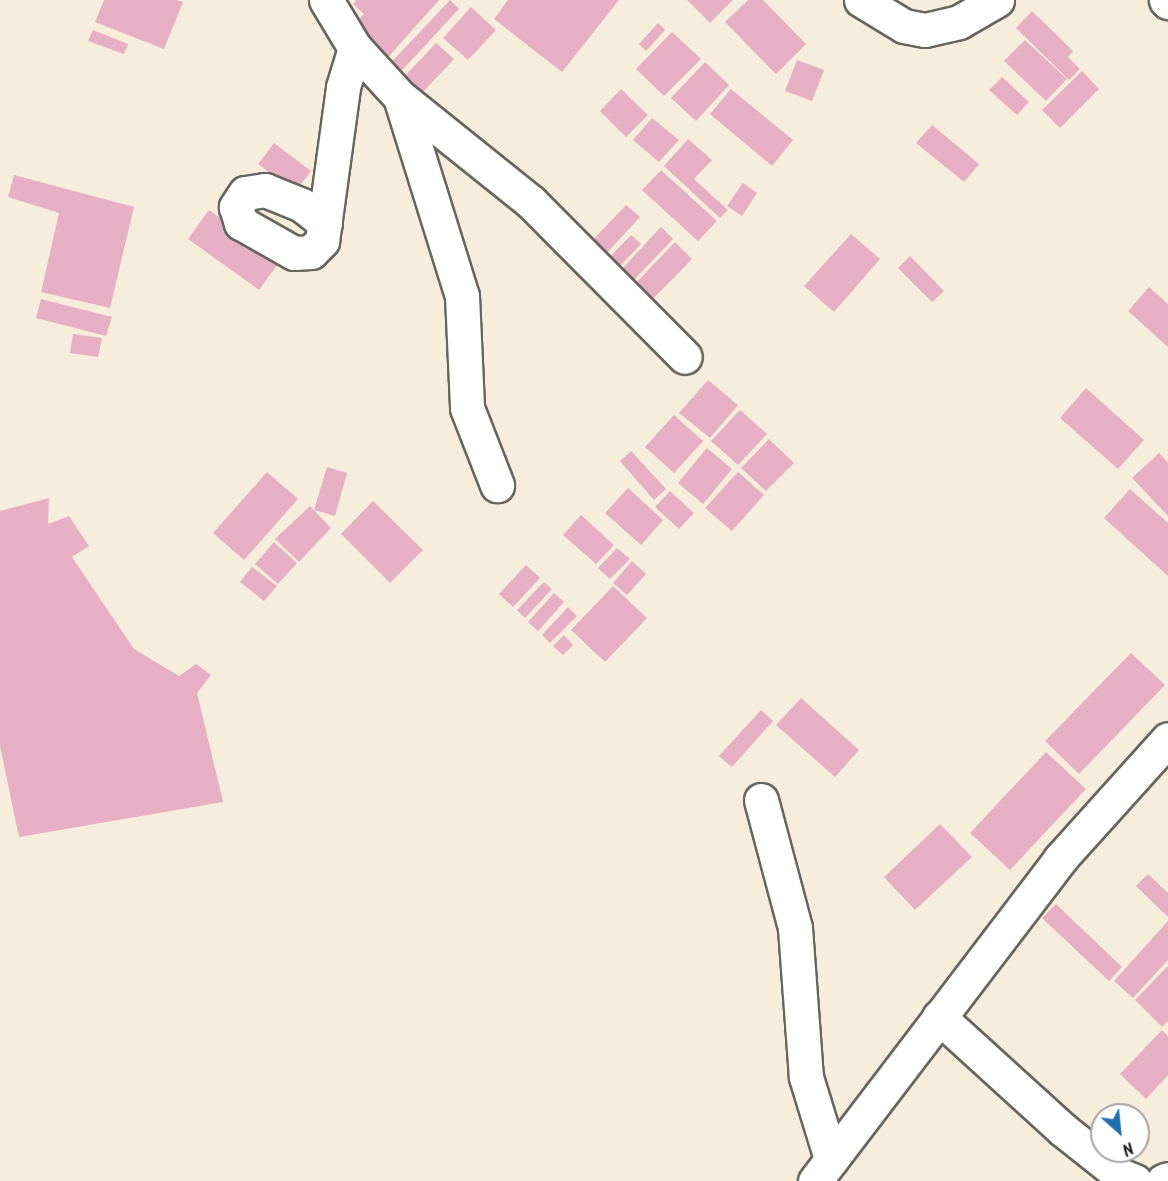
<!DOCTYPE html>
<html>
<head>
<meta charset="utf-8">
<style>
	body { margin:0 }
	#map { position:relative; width:1168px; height:1181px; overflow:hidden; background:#f6eddc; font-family:Kalam,sans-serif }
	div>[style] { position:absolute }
	.building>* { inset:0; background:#e7afc3 }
	.roads { filter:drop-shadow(2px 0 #68655f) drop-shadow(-2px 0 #68655f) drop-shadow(0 2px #68655f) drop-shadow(0 -2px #68655f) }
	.minor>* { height:33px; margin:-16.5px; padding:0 16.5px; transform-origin:16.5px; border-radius:16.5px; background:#fff }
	span { translate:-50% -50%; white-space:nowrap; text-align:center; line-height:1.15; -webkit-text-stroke:6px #fff; paint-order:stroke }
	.north { position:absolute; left:1090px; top:1103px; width:60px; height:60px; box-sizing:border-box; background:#fff; border:2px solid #a4a4a4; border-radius:50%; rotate:153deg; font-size:16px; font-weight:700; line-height:24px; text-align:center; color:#1c1c1c }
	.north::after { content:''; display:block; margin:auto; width:21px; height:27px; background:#1f6fb2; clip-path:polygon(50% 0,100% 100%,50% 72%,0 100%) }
</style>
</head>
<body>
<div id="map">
	<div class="building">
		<i style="clip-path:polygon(104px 0,176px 0,183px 2px,164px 49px,95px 22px)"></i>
		<i style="clip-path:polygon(356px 0,439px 0,382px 64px,347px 33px,364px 14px,353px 4px)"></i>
		<i style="clip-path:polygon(450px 0,459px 9px,393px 80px,383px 71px)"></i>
		<i style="clip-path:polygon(508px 0,619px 0,562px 72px,494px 19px)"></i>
		<i style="clip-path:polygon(687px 0,733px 0,710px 23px)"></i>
		<i style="clip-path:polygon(748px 0,763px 0,806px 44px,776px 74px,725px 22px)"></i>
		<i style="clip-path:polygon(471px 7px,496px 30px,468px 60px,443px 38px)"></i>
		<i style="clip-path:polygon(1032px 11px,1073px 51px,1068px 57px,1080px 69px,1069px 80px,1016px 28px)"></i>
		<i style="clip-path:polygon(658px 23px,665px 30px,646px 51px,639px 44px)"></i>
		<i style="clip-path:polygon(93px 30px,128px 44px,124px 54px,88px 41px)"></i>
		<i style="clip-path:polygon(672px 32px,701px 59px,664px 96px,636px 69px)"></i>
		<i style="clip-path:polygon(1025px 40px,1067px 79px,1046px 101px,1004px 61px)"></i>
		<i style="clip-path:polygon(436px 43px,454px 59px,423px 92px,405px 76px)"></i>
		<i style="clip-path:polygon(797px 60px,824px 70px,812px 101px,785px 91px)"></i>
		<i style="clip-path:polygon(705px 62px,729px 85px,696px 121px,671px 98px)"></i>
		<i style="clip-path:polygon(1082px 71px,1099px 89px,1060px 128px,1042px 110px)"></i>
		<i style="clip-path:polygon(1002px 77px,1029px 102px,1017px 115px,989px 90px)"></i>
		<i style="clip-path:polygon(621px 89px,648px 115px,626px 137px,600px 111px)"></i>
		<i style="clip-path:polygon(731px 89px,793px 140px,772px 166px,710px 114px)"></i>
		<i style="clip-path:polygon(652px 118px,679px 140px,659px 162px,633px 140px)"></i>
		<i style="clip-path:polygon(932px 125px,979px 164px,964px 182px,916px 143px)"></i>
		<i style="clip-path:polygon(688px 139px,712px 160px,694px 179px,728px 210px,720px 218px,664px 166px)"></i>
		<i style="clip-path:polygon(274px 143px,311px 171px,295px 192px,258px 164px)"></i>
		<i style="clip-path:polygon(661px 170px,717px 221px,698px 241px,642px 190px)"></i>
		<i style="clip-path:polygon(14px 175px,134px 207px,110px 308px,41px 292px,59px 213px,8px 197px)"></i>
		<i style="clip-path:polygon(743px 183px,757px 193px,742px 216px,727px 206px)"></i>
		<i style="clip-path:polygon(626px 205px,640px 217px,602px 258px,588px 245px)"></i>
		<i style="clip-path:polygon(209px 210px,280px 261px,259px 290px,188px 239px)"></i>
		<i style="clip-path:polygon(661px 227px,673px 239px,632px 282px,620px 271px)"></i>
		<i style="clip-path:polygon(851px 234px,880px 259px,834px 312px,804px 286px)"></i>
		<i style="clip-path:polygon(631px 235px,641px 244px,618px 268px,608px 259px)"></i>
		<i style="clip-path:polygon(675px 242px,692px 259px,652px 300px,635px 284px)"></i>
		<i style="clip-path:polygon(910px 256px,944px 291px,932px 302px,898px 268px)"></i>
		<i style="clip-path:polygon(1149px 287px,1168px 304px,1168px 347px,1128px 311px)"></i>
		<i style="clip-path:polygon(41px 299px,112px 317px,106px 336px,36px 318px)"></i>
		<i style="clip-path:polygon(73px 334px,102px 338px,98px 357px,70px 353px)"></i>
		<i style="clip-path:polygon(708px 380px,738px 405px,710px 438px,679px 413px)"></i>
		<i style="clip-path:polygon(1086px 388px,1144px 440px,1118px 469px,1060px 418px)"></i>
		<i style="clip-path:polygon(740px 410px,767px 434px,738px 465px,711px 441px)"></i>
		<i style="clip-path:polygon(674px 415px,703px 441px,674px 473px,645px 447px)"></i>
		<i style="clip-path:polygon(769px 439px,794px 463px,766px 491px,741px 468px)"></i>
		<i style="clip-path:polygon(707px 448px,732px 469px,703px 504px,678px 483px)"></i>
		<i style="clip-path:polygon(631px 451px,666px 489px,654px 500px,620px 461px)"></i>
		<i style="clip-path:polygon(1159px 453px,1168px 463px,1168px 516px,1132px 478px)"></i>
		<i style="clip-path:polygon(327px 467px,347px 473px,335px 516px,314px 510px)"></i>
		<i style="clip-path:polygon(267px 472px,298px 499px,244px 560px,213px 533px)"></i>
		<i style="clip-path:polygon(738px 472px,764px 495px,732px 531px,705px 508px)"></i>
		<i style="clip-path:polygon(628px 488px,663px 520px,641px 545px,605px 513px)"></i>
		<i style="clip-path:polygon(1130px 489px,1168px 523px,1168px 576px,1104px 518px)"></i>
		<i style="clip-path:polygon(670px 491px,694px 513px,679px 529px,655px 507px)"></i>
		<i style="clip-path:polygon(49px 498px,48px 524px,69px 516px,89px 546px,72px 557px,134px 649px,179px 676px,196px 664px,211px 675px,197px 693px,223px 802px,19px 837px,0 746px,0 511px)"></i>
		<i style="clip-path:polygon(373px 501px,423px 550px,390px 583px,341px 534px)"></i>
		<i style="clip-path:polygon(310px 506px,331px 528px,299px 562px,275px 539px)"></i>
		<i style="clip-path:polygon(581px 515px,614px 545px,596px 564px,563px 535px)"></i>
		<i style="clip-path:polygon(274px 542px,297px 563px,278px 584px,255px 564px)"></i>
		<i style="clip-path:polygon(617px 548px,630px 559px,610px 579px,598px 568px)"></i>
		<i style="clip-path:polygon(632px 561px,646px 574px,627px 595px,613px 583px)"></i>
		<i style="clip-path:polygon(526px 565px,540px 578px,513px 607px,499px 594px)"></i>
		<i style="clip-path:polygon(252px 567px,277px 586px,264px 601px,240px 582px)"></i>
		<i style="clip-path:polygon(544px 582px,552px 589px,525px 618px,517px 610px)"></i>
		<i style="clip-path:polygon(613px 586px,647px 618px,605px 662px,571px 630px)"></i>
		<i style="clip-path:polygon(554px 593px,564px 602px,538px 631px,528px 622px)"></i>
		<i style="clip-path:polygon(568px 607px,577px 616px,550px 643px,542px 635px)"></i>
		<i style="clip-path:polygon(564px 635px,573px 645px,563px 655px,553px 646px)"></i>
		<i style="clip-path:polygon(1131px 653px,1165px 685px,1079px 774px,1045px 741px)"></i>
		<i style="clip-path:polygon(801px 698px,859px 750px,835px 777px,776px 725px)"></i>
		<i style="clip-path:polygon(761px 710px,773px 721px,732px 767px,719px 756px)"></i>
		<i style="clip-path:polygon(1046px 752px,1086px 789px,1010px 870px,970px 833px)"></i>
		<i style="clip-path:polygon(940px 824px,972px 857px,915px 910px,884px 877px)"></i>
		<i style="clip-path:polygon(1148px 874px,1168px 893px,1168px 917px,1136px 886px)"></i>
		<i style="clip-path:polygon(1056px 904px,1122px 967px,1109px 981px,1042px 918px)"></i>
		<i style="clip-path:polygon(1168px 921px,1168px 960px,1133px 998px,1114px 981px)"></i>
		<i style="clip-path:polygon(1168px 966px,1168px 1021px,1162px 1027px,1135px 1000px)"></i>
		<i style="clip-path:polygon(1162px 1030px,1168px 1036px,1168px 1075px,1146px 1099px,1120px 1074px)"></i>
	</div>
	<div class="roads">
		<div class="minor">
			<i style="left:326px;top:0;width:56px;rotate:58.9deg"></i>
			<i style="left:355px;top:48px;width:67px;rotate:47.4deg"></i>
			<i style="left:400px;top:97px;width:168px;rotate:38.7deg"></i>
			<i style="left:531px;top:202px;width:218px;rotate:45.2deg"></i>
			<i style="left:861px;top:0;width:50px;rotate:31.2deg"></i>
			<i style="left:904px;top:26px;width:21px;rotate:11deg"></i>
			<i style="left:925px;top:30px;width:35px;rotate:-13deg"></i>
			<i style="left:959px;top:22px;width:44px;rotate:-30.1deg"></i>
			<i style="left:1166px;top:0;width:3px;rotate:45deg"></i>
			<i style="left:400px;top:97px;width:208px;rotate:72.7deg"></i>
			<i style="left:462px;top:296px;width:112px;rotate:87.4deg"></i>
			<i style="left:467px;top:408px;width:83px;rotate:68.7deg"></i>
			<i style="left:325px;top:223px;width:29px;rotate:-142deg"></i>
			<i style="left:302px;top:205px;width:40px;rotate:-158deg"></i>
			<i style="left:265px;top:190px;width:20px;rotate:171deg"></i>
			<i style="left:245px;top:193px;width:17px;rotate:123deg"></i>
			<i style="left:236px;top:207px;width:17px;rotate:73deg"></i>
			<i style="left:241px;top:223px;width:61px;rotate:29.5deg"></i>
			<i style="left:294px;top:253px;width:17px;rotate:-3deg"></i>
			<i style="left:311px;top:252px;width:16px;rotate:-45deg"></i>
			<i style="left:322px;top:241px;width:155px;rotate:-82.2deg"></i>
			<i style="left:343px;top:87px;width:41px;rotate:-72.9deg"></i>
			<i style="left:761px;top:800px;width:132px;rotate:75.1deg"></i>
			<i style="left:795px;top:928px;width:149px;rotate:85.8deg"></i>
			<i style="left:806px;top:1077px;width:86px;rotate:73deg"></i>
			<i style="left:939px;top:1017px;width:166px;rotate:42.3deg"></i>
			<i style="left:1062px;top:1129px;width:74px;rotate:38.4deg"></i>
			<i style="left:1120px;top:1175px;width:16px;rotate:22deg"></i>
			<i style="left:815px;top:1181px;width:405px;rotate:-52.7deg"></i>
			<i style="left:1060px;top:859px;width:161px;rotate:-48deg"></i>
			<i style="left:1163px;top:1181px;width:5px;rotate:-22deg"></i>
		</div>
	</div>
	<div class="north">N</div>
</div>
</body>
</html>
